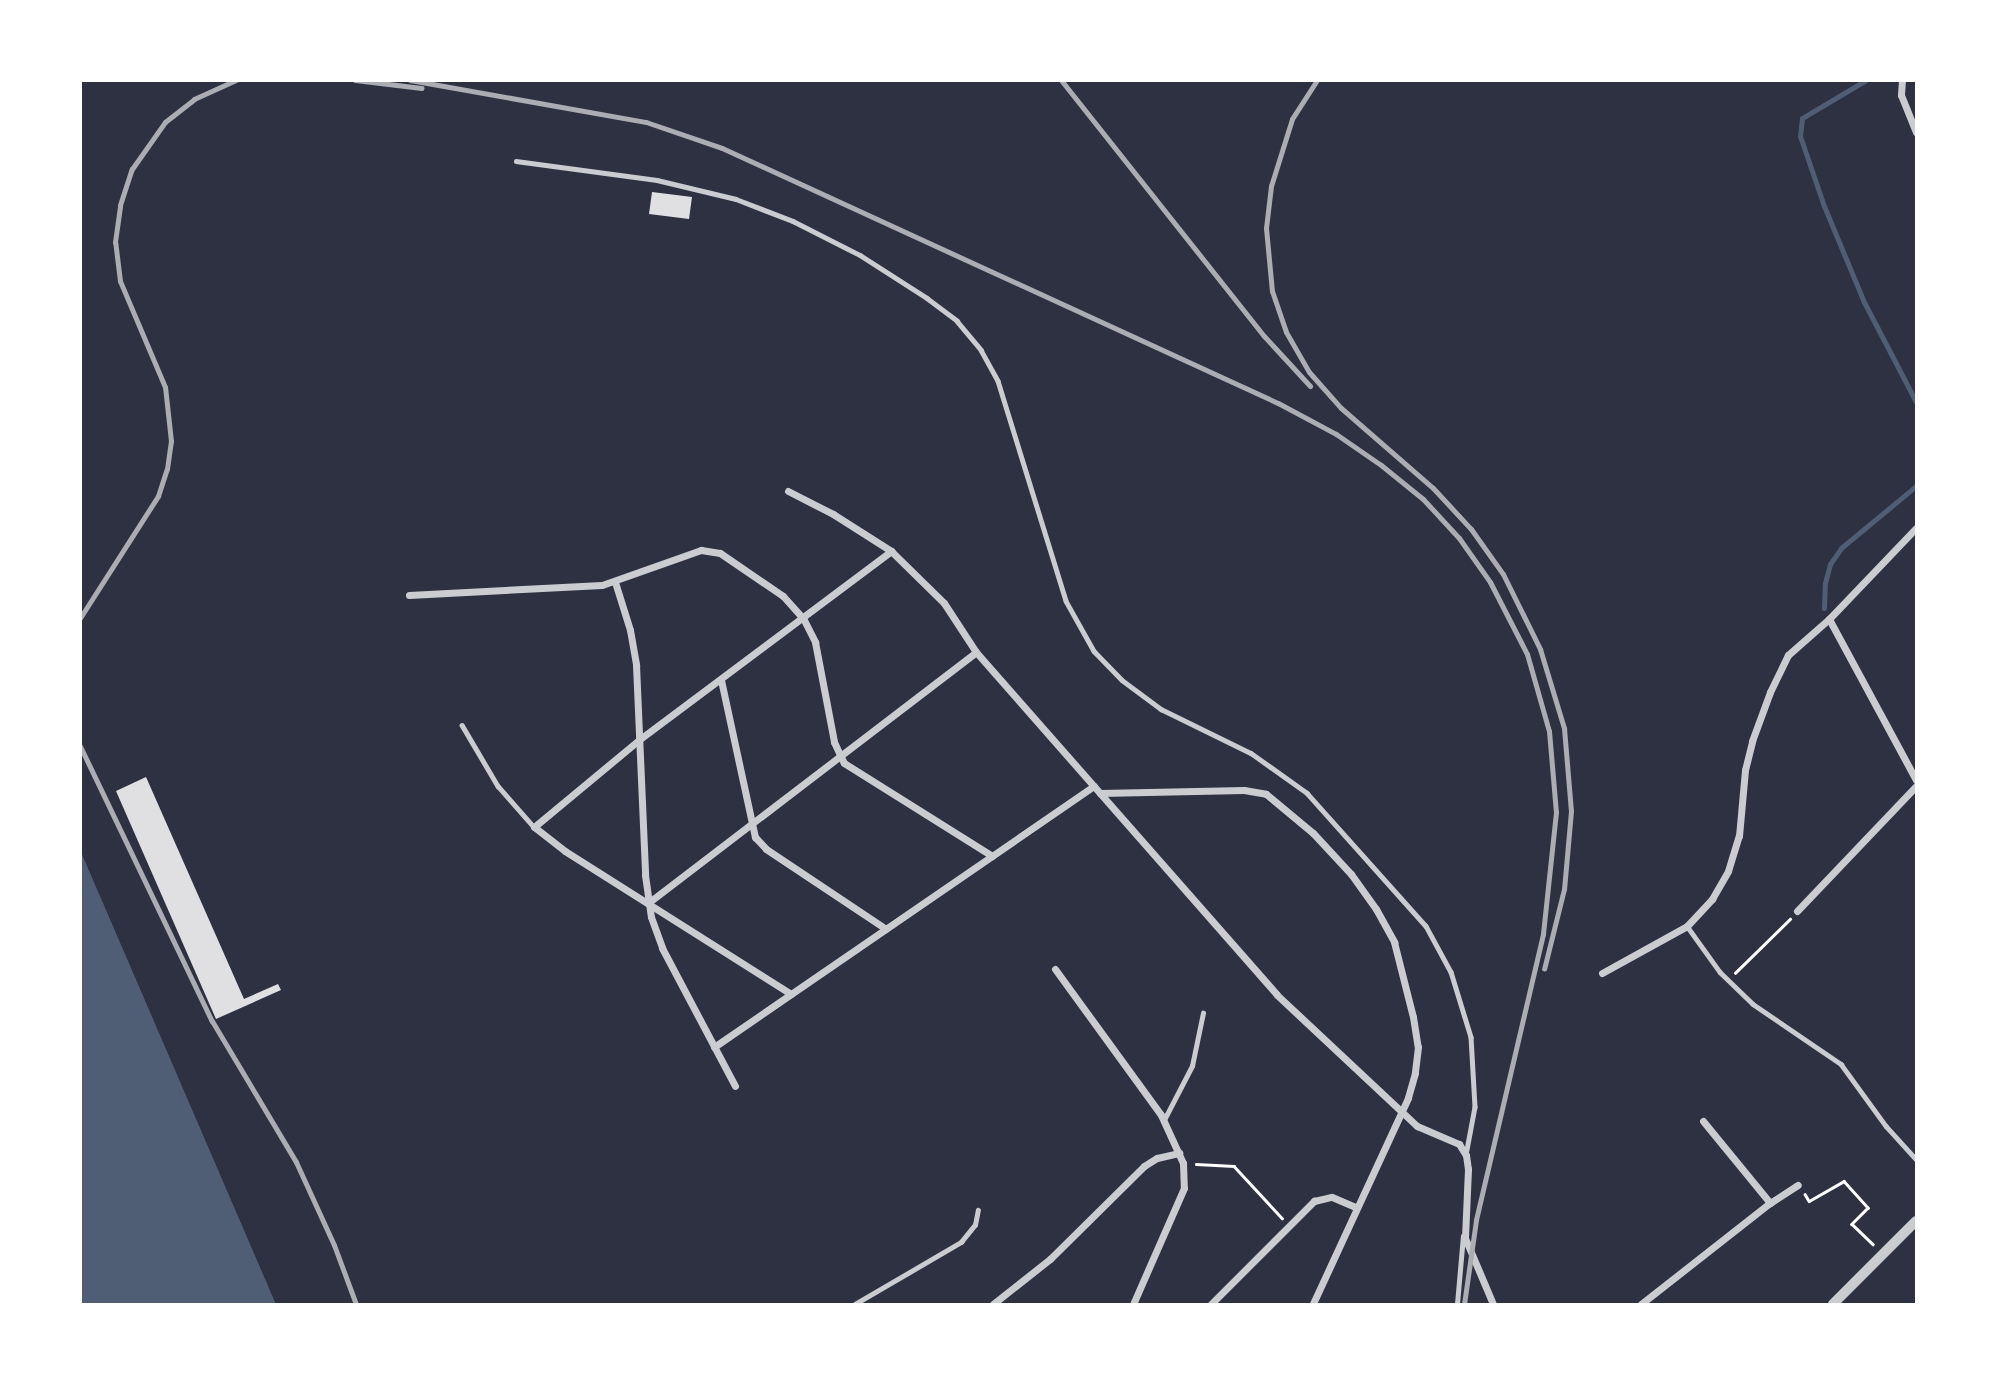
<!DOCTYPE html>
<html>
<head>
<meta charset="utf-8">
<style>
	body { margin:0 }
	#map { position:relative; width:1997px; height:1385px; overflow:hidden; background:#2d3142; font-family:"Noto Serif",serif }
	div>[style] { position:absolute }
	.water>* { inset:0; background:#4f5d75 }
	.pier>* { inset:0; background:#2d3142 }
	.stream>* { height:5px; margin:-2.5px; padding:0 2.5px; transform-origin:2.5px; border-radius:2.5px; background:#4f5d75 }
	.building>* { inset:0; background:#e0e0e3 }
	.path>* { height:2.5px; margin:-1.25px; padding:0 1.25px; transform-origin:1.25px; border-radius:1.25px; background:#fff }
	.service>* { height:4.5px; margin:-2.25px; padding:0 2.25px; transform-origin:2.25px; border-radius:2.25px; background:#caccd0 }
	.minor>* { height:7px; margin:-3.5px; padding:0 3.5px; transform-origin:3.5px; border-radius:3.5px; background:#caccd0 }
	.tertiary>* { height:10px; margin:-5px; padding:0 5px; transform-origin:5px; border-radius:5px; background:#caccd0 }
	.rail>* { height:5px; margin:-2.5px; padding:0 2.5px; transform-origin:2.5px; border-radius:2.5px; background:#abadb3 }
	span { translate:-50% -50%; white-space:nowrap; text-align:center; line-height:1.15; -webkit-text-stroke:6px #fff; paint-order:stroke }
	.frame { position:absolute; inset:0; border:82px solid #fff; pointer-events:none }
</style>
</head>
<body>
<div id="map">
	<div class="water">
		<i style="clip-path:polygon(81px 852px,276px 1304px,81px 1304px)"></i>
	</div>
	<div class="pier">
		<i style="clip-path:polygon(80px 848px,84px 850px,280px 1304px,276px 1304px)"></i>
	</div>
	<div class="stream">
		<i style="left:1866px;top:80px;width:74px;rotate:149.3deg"></i>
		<i style="left:1802px;top:118px;width:18px;rotate:96deg"></i>
		<i style="left:1800px;top:136px;width:74px;rotate:71.1deg"></i>
		<i style="left:1824px;top:206px;width:104px;rotate:67.4deg"></i>
		<i style="left:1864px;top:302px;width:113px;rotate:62.5deg"></i>
		<i style="left:1824px;top:608px;width:25px;rotate:-88deg"></i>
		<i style="left:1825px;top:583px;width:20px;rotate:-75deg"></i>
		<i style="left:1830px;top:564px;width:19px;rotate:-55deg"></i>
		<i style="left:1841px;top:548px;width:97px;rotate:-39.6deg"></i>
	</div>
	<div class="building">
		<i style="clip-path:polygon(652px 192px,692px 197px,689px 219px,649px 214px)"></i>
		<i style="clip-path:polygon(146px 777px,244px 999px,278px 984px,281px 990px,216px 1019px,116px 791px)"></i>
	</div>
	<div class="path">
		<i style="left:1735px;top:973px;width:77px;rotate:-44.5deg"></i>
		<i style="left:1196px;top:1164px;width:38px;rotate:3deg"></i>
		<i style="left:1234px;top:1166px;width:71px;rotate:47.3deg"></i>
		<i style="left:1805px;top:1194px;width:8px;rotate:60deg"></i>
		<i style="left:1809px;top:1201px;width:40px;rotate:-29.7deg"></i>
		<i style="left:1844px;top:1181px;width:36px;rotate:48deg"></i>
		<i style="left:1868px;top:1208px;width:23px;rotate:135deg"></i>
		<i style="left:1852px;top:1224px;width:29px;rotate:44deg"></i>
	</div>
	<div class="service">
		<i style="left:516px;top:161px;width:142px;rotate:7.7deg"></i>
		<i style="left:657px;top:180px;width:81px;rotate:13.5deg"></i>
		<i style="left:736px;top:199px;width:61px;rotate:21.1deg"></i>
		<i style="left:793px;top:221px;width:75px;rotate:26.9deg"></i>
		<i style="left:860px;top:255px;width:80px;rotate:32.7deg"></i>
		<i style="left:927px;top:298px;width:38px;rotate:37deg"></i>
		<i style="left:957px;top:321px;width:38px;rotate:50deg"></i>
		<i style="left:981px;top:350px;width:35px;rotate:61deg"></i>
		<i style="left:998px;top:381px;width:230px;rotate:72.8deg"></i>
		<i style="left:1066px;top:601px;width:57px;rotate:60.8deg"></i>
		<i style="left:1094px;top:651px;width:40px;rotate:46deg"></i>
		<i style="left:1122px;top:680px;width:49px;rotate:36.6deg"></i>
		<i style="left:1161px;top:709px;width:100px;rotate:26.1deg"></i>
		<i style="left:1251px;top:753px;width:69px;rotate:35.5deg"></i>
		<i style="left:1307px;top:793px;width:178px;rotate:48.2deg"></i>
		<i style="left:1426px;top:926px;width:52px;rotate:61.5deg"></i>
		<i style="left:1451px;top:972px;width:68px;rotate:72.9deg"></i>
		<i style="left:1471px;top:1037px;width:70px;rotate:86.7deg"></i>
		<i style="left:1475px;top:1107px;width:49px;rotate:100.6deg"></i>
		<i style="left:462px;top:725px;width:71px;rotate:59.5deg"></i>
		<i style="left:498px;top:786px;width:55px;rotate:48.7deg"></i>
		<i style="left:1687px;top:926px;width:57px;rotate:54.3deg"></i>
		<i style="left:1720px;top:972px;width:46px;rotate:44.1deg"></i>
		<i style="left:1753px;top:1004px;width:107px;rotate:34.3deg"></i>
		<i style="left:1841px;top:1064px;width:77px;rotate:54deg"></i>
		<i style="left:1886px;top:1126px;width:45px;rotate:47.7deg"></i>
		<i style="left:1164px;top:1120px;width:61px;rotate:-62.6deg"></i>
		<i style="left:1192px;top:1066px;width:54px;rotate:-78.3deg"></i>
		<i style="left:855px;top:1304px;width:123px;rotate:-30.3deg"></i>
		<i style="left:961px;top:1242px;width:22px;rotate:-51deg"></i>
		<i style="left:975px;top:1225px;width:15px;rotate:-79deg"></i>
		<i style="left:1457px;top:1304px;width:68px;rotate:-85deg"></i>
	</div>
	<div class="minor">
		<i style="left:1902px;top:80px;width:15px;rotate:94deg"></i>
		<i style="left:1901px;top:95px;width:40px;rotate:68deg"></i>
		<i style="left:788px;top:491px;width:51px;rotate:27.1deg"></i>
		<i style="left:833px;top:514px;width:69px;rotate:32.5deg"></i>
		<i style="left:891px;top:551px;width:74px;rotate:44.5deg"></i>
		<i style="left:944px;top:603px;width:59px;rotate:56.9deg"></i>
		<i style="left:976px;top:652px;width:456px;rotate:48.7deg"></i>
		<i style="left:1277px;top:995px;width:192px;rotate:43.1deg"></i>
		<i style="left:1417px;top:1126px;width:46px;rotate:23.2deg"></i>
		<i style="left:1459px;top:1144px;width:13px;rotate:58deg"></i>
		<i style="left:1466px;top:1155px;width:14px;rotate:82deg"></i>
		<i style="left:1468px;top:1169px;width:69px;rotate:92.5deg"></i>
		<i style="left:1465px;top:1238px;width:72px;rotate:67deg"></i>
		<i style="left:615px;top:582px;width:50px;rotate:72.6deg"></i>
		<i style="left:630px;top:630px;width:36px;rotate:80deg"></i>
		<i style="left:636px;top:665px;width:210px;rotate:87.5deg"></i>
		<i style="left:645px;top:875px;width:42px;rotate:81.9deg"></i>
		<i style="left:651px;top:917px;width:33px;rotate:70deg"></i>
		<i style="left:662px;top:948px;width:156px;rotate:62.1deg"></i>
		<i style="left:409px;top:595px;width:193px;rotate:-3deg"></i>
		<i style="left:602px;top:585px;width:105px;rotate:-19.5deg"></i>
		<i style="left:701px;top:550px;width:19px;rotate:9deg"></i>
		<i style="left:720px;top:553px;width:76px;rotate:34.3deg"></i>
		<i style="left:783px;top:596px;width:30px;rotate:48deg"></i>
		<i style="left:803px;top:618px;width:27px;rotate:63deg"></i>
		<i style="left:815px;top:642px;width:102px;rotate:79.2deg"></i>
		<i style="left:834px;top:742px;width:23px;rotate:65deg"></i>
		<i style="left:844px;top:763px;width:175px;rotate:32.1deg"></i>
		<i style="left:1829px;top:619px;width:183px;rotate:61.6deg"></i>
		<i style="left:721px;top:680px;width:161px;rotate:77.8deg"></i>
		<i style="left:755px;top:837px;width:16px;rotate:47deg"></i>
		<i style="left:766px;top:849px;width:144px;rotate:33.7deg"></i>
		<i style="left:1100px;top:793px;width:144px;rotate:-1.2deg"></i>
		<i style="left:1244px;top:790px;width:22px;rotate:10deg"></i>
		<i style="left:1266px;top:794px;width:61px;rotate:39.7deg"></i>
		<i style="left:1313px;top:833px;width:56px;rotate:47.2deg"></i>
		<i style="left:1351px;top:874px;width:43px;rotate:54.5deg"></i>
		<i style="left:1376px;top:909px;width:38px;rotate:61deg"></i>
		<i style="left:1394px;top:942px;width:77px;rotate:75.8deg"></i>
		<i style="left:1413px;top:1017px;width:30px;rotate:81deg"></i>
		<i style="left:1418px;top:1047px;width:26px;rotate:97deg"></i>
		<i style="left:1415px;top:1073px;width:26px;rotate:106deg"></i>
		<i style="left:1408px;top:1098px;width:227px;rotate:114.8deg"></i>
		<i style="left:648px;top:903px;width:413px;rotate:-37.4deg"></i>
		<i style="left:1797px;top:911px;width:173px;rotate:-46.4deg"></i>
		<i style="left:1055px;top:969px;width:180px;rotate:54deg"></i>
		<i style="left:1161px;top:1115px;width:53px;rotate:65.4deg"></i>
		<i style="left:1183px;top:1163px;width:25px;rotate:88deg"></i>
		<i style="left:1184px;top:1188px;width:127px;rotate:113.7deg"></i>
		<i style="left:1602px;top:973px;width:97px;rotate:-28.9deg"></i>
		<i style="left:1687px;top:926px;width:37px;rotate:-47deg"></i>
		<i style="left:1712px;top:899px;width:32px;rotate:-60deg"></i>
		<i style="left:1728px;top:871px;width:37px;rotate:-73deg"></i>
		<i style="left:1739px;top:836px;width:66px;rotate:-84.8deg"></i>
		<i style="left:1745px;top:770px;width:30px;rotate:-76deg"></i>
		<i style="left:1752px;top:741px;width:52px;rotate:-69.8deg"></i>
		<i style="left:1770px;top:692px;width:41px;rotate:-64.1deg"></i>
		<i style="left:1788px;top:655px;width:55px;rotate:-41.3deg"></i>
		<i style="left:1829px;top:619px;width:126px;rotate:-46.3deg"></i>
		<i style="left:791px;top:994px;width:267px;rotate:-147.7deg"></i>
		<i style="left:565px;top:851px;width:39px;rotate:-142deg"></i>
		<i style="left:534px;top:827px;width:138px;rotate:-39.7deg"></i>
		<i style="left:640px;top:739px;width:314px;rotate:-36.8deg"></i>
		<i style="left:714px;top:1047px;width:461px;rotate:-34.5deg"></i>
		<i style="left:1703px;top:1121px;width:106px;rotate:50.7deg"></i>
		<i style="left:1770px;top:1203px;width:33px;rotate:-33deg"></i>
		<i style="left:993px;top:1304px;width:73px;rotate:-38.3deg"></i>
		<i style="left:1050px;top:1259px;width:132px;rotate:-44.7deg"></i>
		<i style="left:1144px;top:1166px;width:15px;rotate:-32deg"></i>
		<i style="left:1157px;top:1158px;width:23px;rotate:-13deg"></i>
		<i style="left:1211px;top:1304px;width:146px;rotate:-45deg"></i>
		<i style="left:1314px;top:1201px;width:18px;rotate:-13deg"></i>
		<i style="left:1332px;top:1197px;width:26px;rotate:23deg"></i>
		<i style="left:1641px;top:1304px;width:164px;rotate:-38.1deg"></i>
	</div>
	<div class="tertiary">
		<i style="left:1833px;top:1304px;width:117px;rotate:-45deg"></i>
	</div>
	<div class="rail">
		<i style="left:355px;top:80px;width:67px;rotate:6.8deg"></i>
		<i style="left:410px;top:80px;width:240px;rotate:10.1deg"></i>
		<i style="left:646px;top:122px;width:80px;rotate:18.9deg"></i>
		<i style="left:722px;top:148px;width:612px;rotate:24.64deg"></i>
		<i style="left:1278px;top:403px;width:66px;rotate:28.1deg"></i>
		<i style="left:1336px;top:434px;width:55px;rotate:34.6deg"></i>
		<i style="left:1381px;top:465px;width:54px;rotate:39deg"></i>
		<i style="left:1423px;top:499px;width:53px;rotate:47.3deg"></i>
		<i style="left:1459px;top:538px;width:54px;rotate:54.8deg"></i>
		<i style="left:1490px;top:582px;width:81px;rotate:62.8deg"></i>
		<i style="left:1527px;top:654px;width:80px;rotate:74.1deg"></i>
		<i style="left:1549px;top:731px;width:81px;rotate:85.1deg"></i>
		<i style="left:1556px;top:812px;width:123px;rotate:96.1deg"></i>
		<i style="left:1543px;top:934px;width:294px;rotate:103.2deg"></i>
		<i style="left:1476px;top:1220px;width:85px;rotate:98.1deg"></i>
		<i style="left:1061px;top:80px;width:327px;rotate:51.6deg"></i>
		<i style="left:1264px;top:336px;width:68px;rotate:47.4deg"></i>
		<i style="left:1317px;top:80px;width:46px;rotate:122.7deg"></i>
		<i style="left:1292px;top:119px;width:70px;rotate:107.4deg"></i>
		<i style="left:1271px;top:186px;width:42px;rotate:96.8deg"></i>
		<i style="left:1266px;top:228px;width:63px;rotate:84.6deg"></i>
		<i style="left:1272px;top:291px;width:43px;rotate:71.1deg"></i>
		<i style="left:1286px;top:332px;width:46px;rotate:60.1deg"></i>
		<i style="left:1309px;top:372px;width:48px;rotate:48.4deg"></i>
		<i style="left:1341px;top:408px;width:122px;rotate:41deg"></i>
		<i style="left:1433px;top:488px;width:56px;rotate:47.2deg"></i>
		<i style="left:1471px;top:529px;width:55px;rotate:54.6deg"></i>
		<i style="left:1503px;top:574px;width:84px;rotate:63.7deg"></i>
		<i style="left:1540px;top:649px;width:83px;rotate:73.1deg"></i>
		<i style="left:1564px;top:728px;width:83px;rotate:85.2deg"></i>
		<i style="left:1571px;top:811px;width:78px;rotate:95.1deg"></i>
		<i style="left:1564px;top:889px;width:82px;rotate:104deg"></i>
		<i style="left:80px;top:618px;width:145px;rotate:-57.4deg"></i>
		<i style="left:158px;top:496px;width:28px;rotate:-72deg"></i>
		<i style="left:167px;top:469px;width:28px;rotate:-82deg"></i>
		<i style="left:171px;top:441px;width:54px;rotate:-96.3deg"></i>
		<i style="left:165px;top:387px;width:115px;rotate:-113deg"></i>
		<i style="left:120px;top:281px;width:39px;rotate:-97deg"></i>
		<i style="left:115px;top:242px;width:37px;rotate:-82deg"></i>
		<i style="left:120px;top:205px;width:38px;rotate:-72deg"></i>
		<i style="left:132px;top:169px;width:57px;rotate:-54.9deg"></i>
		<i style="left:165px;top:122px;width:37px;rotate:-38deg"></i>
		<i style="left:194px;top:99px;width:46px;rotate:-24.3deg"></i>
		<i style="left:80px;top:746px;width:305px;rotate:64.4deg"></i>
		<i style="left:212px;top:1021px;width:164px;rotate:59.2deg"></i>
		<i style="left:296px;top:1162px;width:91px;rotate:65.4deg"></i>
		<i style="left:334px;top:1245px;width:63px;rotate:69.6deg"></i>
	</div>
	<div class="frame"></div>
</div>
</body>
</html>
